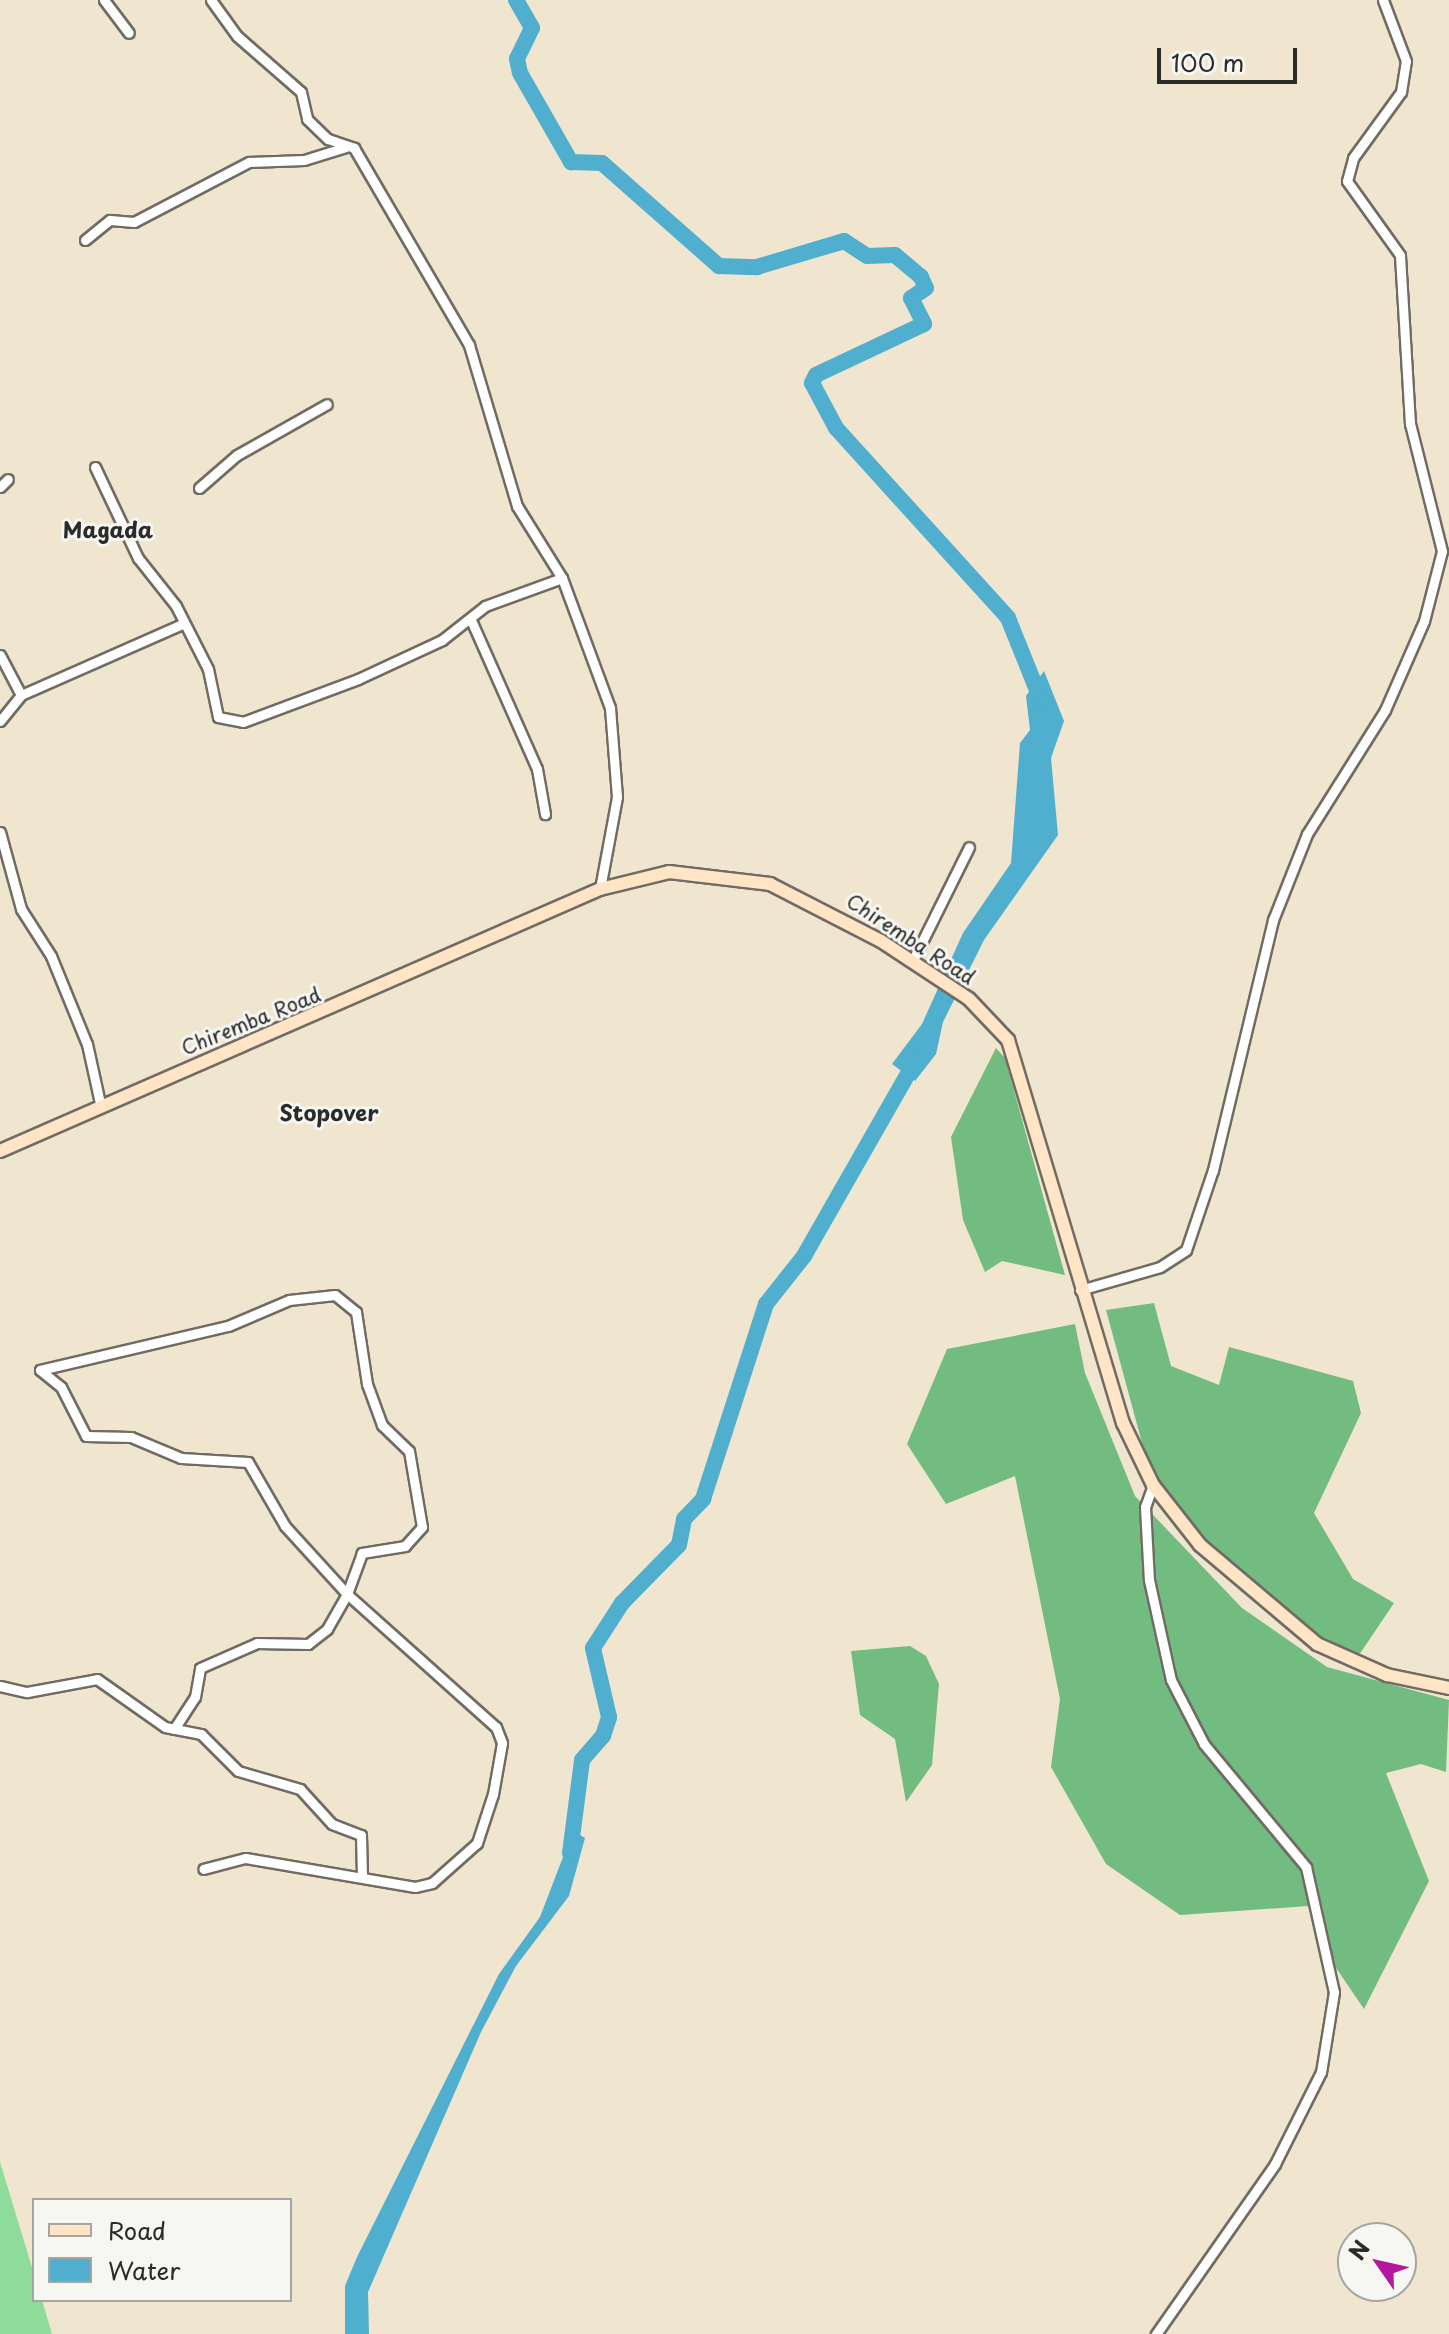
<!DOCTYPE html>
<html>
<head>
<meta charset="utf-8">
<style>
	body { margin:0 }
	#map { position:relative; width:1449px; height:2334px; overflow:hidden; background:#f0e5ce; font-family:"Playpen Sans",sans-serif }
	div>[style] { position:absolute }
	.green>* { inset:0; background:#8edc9a }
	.forest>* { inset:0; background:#72bc82 }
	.water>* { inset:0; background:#50aecf }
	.river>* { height:16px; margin:-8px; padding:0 8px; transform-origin:8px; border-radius:8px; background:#50aecf }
	.roads { filter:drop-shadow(2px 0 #706c64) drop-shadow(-2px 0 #706c64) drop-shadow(0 2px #706c64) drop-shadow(0 -2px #706c64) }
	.street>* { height:9px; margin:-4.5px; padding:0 4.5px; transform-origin:4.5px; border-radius:4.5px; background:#fff }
	.secondary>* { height:12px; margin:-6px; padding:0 6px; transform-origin:6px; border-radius:6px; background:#ffe4c6 }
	span { translate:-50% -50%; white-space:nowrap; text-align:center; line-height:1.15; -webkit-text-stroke:6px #f6f6f2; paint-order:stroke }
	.street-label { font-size:20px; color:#2b2b2b }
	.neighbourhood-label { font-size:22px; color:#2b2b2b; font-weight:700 }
	.legend { position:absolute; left:32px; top:2198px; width:260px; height:104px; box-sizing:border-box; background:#f6f6f2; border:2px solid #a5a5a2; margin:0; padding:10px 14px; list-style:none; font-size:24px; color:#2b2b2b }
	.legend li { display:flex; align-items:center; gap:16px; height:40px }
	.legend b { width:40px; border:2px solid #a5a5a2 }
	.north { position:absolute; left:1337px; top:2222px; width:80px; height:80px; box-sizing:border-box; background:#f6f6f2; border:2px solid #a5a5a2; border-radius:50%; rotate:304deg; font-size:22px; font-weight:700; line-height:32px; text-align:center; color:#2b2b2b }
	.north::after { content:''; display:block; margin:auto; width:28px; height:36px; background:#b5179e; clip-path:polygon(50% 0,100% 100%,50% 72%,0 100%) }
	.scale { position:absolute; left:1157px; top:48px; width:140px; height:36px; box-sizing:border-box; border:4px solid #2b2b2b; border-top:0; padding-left:10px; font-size:24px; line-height:28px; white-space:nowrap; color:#2b2b2b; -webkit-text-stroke:6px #f6f6f2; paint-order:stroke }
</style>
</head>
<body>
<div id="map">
	<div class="green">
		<i style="clip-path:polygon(0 2162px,34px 2274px,34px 2300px,42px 2300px,52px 2334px,0 2334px)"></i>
	</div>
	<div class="forest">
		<i style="clip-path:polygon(996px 1048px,1005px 1058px,1065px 1275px,1002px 1261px,985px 1272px,963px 1220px,951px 1137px)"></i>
		<i style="clip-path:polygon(1154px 1303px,1171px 1366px,1219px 1385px,1229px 1347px,1353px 1381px,1361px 1413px,1314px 1513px,1353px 1579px,1394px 1603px,1359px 1655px,1326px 1648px,1248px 1590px,1191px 1528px,1148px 1465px,1106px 1310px)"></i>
		<i style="clip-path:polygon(1075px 1324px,1085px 1373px,1135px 1496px,1242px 1608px,1327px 1667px,1449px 1700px,1446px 1772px,1421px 1764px,1386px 1773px,1429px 1881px,1364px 2009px,1332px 1962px,1322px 1905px,1180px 1915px,1106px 1864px,1051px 1767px,1060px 1699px,1015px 1476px,946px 1504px,907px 1444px,947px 1349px)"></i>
		<i style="clip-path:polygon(910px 1646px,926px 1656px,939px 1684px,932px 1765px,906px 1802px,895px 1739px,860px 1715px,851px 1651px)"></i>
	</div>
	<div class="water">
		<i style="clip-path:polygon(1044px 671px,1064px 721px,1051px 758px,1058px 835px,984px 940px,943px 1022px,936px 1054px,915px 1081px,892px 1064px,922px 1024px,963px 933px,1011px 863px,1020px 743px,1030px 730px,1026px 696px)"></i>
		<i style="clip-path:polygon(573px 1831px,585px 1838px,569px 1896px,516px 1966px,481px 2032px,368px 2292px,369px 2334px,345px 2334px,345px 2286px,357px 2257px,499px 1974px,540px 1917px)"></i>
	</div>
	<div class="river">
		<i style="left:516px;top:0;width:32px;rotate:60deg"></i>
		<i style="left:532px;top:28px;width:34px;rotate:116deg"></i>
		<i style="left:517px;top:59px;width:14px;rotate:78deg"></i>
		<i style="left:520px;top:73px;width:103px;rotate:60.2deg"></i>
		<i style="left:571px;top:162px;width:31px;rotate:2deg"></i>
		<i style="left:602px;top:163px;width:156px;rotate:41.4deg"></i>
		<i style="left:719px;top:266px;width:38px;rotate:2deg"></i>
		<i style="left:757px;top:267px;width:91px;rotate:-16.6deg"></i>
		<i style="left:844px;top:241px;width:27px;rotate:33deg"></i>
		<i style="left:867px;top:256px;width:28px;rotate:-2deg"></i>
		<i style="left:895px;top:255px;width:34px;rotate:40deg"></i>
		<i style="left:921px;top:277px;width:12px;rotate:66deg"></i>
		<i style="left:926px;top:288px;width:18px;rotate:146deg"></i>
		<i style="left:911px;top:298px;width:29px;rotate:63deg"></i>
		<i style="left:924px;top:324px;width:119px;rotate:154.7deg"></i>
		<i style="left:816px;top:375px;width:9px;rotate:117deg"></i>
		<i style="left:812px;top:383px;width:51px;rotate:61.9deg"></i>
		<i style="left:836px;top:428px;width:256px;rotate:47.8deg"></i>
		<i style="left:1008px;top:618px;width:88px;rotate:68.1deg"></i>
		<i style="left:570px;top:1853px;width:94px;rotate:-82.6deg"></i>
		<i style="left:582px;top:1760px;width:32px;rotate:-49deg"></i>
		<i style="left:603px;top:1736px;width:20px;rotate:-72deg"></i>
		<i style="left:609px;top:1717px;width:71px;rotate:-103.1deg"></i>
		<i style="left:593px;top:1648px;width:54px;rotate:-57.2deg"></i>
		<i style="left:622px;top:1603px;width:81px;rotate:-45.5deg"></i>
		<i style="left:679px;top:1545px;width:26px;rotate:-79deg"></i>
		<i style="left:684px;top:1519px;width:28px;rotate:-46deg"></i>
		<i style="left:703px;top:1499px;width:205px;rotate:-72.1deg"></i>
		<i style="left:766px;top:1304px;width:61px;rotate:-51.6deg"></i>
		<i style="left:804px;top:1256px;width:228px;rotate:-60.3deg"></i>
	</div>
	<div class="roads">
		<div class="street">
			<i style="left:104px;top:0;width:41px;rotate:52.9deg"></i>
			<i style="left:211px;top:0;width:44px;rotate:54.2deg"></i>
			<i style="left:237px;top:36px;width:85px;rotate:41.2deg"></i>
			<i style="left:301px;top:92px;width:28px;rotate:77deg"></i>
			<i style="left:307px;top:119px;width:29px;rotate:44deg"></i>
			<i style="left:328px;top:139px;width:28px;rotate:19deg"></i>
			<i style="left:354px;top:148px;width:228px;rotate:59.7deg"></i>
			<i style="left:469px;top:345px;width:168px;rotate:73.4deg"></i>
			<i style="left:517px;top:506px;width:85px;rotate:58deg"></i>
			<i style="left:562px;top:578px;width:139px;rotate:69.7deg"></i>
			<i style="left:610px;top:708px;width:89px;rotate:85.5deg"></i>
			<i style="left:617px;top:797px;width:94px;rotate:100.5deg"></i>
			<i style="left:85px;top:240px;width:32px;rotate:-39deg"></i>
			<i style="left:110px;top:220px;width:24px;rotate:5deg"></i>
			<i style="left:134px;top:222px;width:130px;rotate:-27.6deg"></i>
			<i style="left:249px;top:162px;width:55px;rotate:-2.1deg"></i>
			<i style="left:304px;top:160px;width:44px;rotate:-17.2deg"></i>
			<i style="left:95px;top:467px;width:101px;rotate:64.7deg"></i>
			<i style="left:138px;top:558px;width:61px;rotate:51.6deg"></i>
			<i style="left:176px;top:606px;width:71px;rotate:63.1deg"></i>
			<i style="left:208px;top:669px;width:49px;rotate:78.2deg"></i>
			<i style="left:218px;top:717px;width:25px;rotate:11deg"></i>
			<i style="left:243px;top:722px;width:123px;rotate:-20.5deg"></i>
			<i style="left:358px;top:679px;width:93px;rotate:-24.9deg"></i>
			<i style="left:442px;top:640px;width:55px;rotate:-38.3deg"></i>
			<i style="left:485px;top:606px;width:82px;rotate:-20deg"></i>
			<i style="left:0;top:487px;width:11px;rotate:-45deg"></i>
			<i style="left:199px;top:488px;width:50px;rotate:-41deg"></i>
			<i style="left:237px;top:455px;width:103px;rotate:-29.5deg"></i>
			<i style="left:471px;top:620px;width:163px;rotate:66.1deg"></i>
			<i style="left:537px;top:769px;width:46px;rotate:79.9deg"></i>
			<i style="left:0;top:655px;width:45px;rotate:62.3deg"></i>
			<i style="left:0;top:721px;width:33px;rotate:-51deg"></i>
			<i style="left:21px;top:695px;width:174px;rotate:-23.8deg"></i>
			<i style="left:0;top:832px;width:80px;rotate:74.7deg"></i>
			<i style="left:21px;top:909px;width:56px;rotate:57.4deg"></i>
			<i style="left:51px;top:956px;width:95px;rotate:67.8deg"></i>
			<i style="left:87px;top:1044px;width:60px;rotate:77.6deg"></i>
			<i style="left:912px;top:962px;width:128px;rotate:-63.6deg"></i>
			<i style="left:1080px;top:1290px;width:83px;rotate:-16deg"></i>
			<i style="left:1160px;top:1267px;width:31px;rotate:-33deg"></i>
			<i style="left:1186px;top:1250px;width:84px;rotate:-71.4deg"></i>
			<i style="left:1213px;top:1170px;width:257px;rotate:-76.5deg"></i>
			<i style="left:1273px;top:920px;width:92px;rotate:-68.4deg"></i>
			<i style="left:1307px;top:834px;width:146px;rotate:-57.8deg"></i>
			<i style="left:1385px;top:710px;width:97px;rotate:-66.3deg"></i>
			<i style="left:1424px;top:621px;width:72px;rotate:-75.6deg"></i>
			<i style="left:1442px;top:551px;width:131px;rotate:-104.1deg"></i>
			<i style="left:1410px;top:424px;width:169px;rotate:-93.4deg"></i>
			<i style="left:1400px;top:255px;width:91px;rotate:-125.6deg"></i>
			<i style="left:1347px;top:181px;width:24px;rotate:-75deg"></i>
			<i style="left:1353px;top:158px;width:82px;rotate:-54deg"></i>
			<i style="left:1401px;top:92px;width:31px;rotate:-81deg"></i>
			<i style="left:1406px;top:61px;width:65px;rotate:-110.7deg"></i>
			<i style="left:1153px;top:1485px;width:23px;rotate:110deg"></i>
			<i style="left:1145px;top:1507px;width:73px;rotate:86.9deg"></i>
			<i style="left:1149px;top:1580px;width:102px;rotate:77.6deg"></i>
			<i style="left:1171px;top:1680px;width:72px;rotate:62.7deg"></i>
			<i style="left:1204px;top:1744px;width:160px;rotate:50.3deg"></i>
			<i style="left:1306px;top:1867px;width:128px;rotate:77.4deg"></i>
			<i style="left:1334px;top:1992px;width:81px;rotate:99.2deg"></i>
			<i style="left:1321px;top:2072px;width:103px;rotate:116.6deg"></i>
			<i style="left:1275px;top:2164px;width:208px;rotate:125deg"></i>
			<i style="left:0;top:1686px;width:28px;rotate:13deg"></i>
			<i style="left:27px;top:1692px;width:71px;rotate:-10.5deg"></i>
			<i style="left:97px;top:1679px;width:83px;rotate:35.2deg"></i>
			<i style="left:165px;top:1727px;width:37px;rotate:11deg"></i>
			<i style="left:201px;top:1734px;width:52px;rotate:45deg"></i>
			<i style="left:238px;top:1771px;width:65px;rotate:16.2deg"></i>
			<i style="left:300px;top:1789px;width:47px;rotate:47.6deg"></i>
			<i style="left:332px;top:1824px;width:31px;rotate:21deg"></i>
			<i style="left:361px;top:1835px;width:42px;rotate:88.6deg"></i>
			<i style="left:174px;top:1729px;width:38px;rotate:-57deg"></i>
			<i style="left:195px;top:1697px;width:29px;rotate:-80deg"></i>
			<i style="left:200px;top:1668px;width:62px;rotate:-23.7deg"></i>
			<i style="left:257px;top:1643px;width:51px;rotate:1.1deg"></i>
			<i style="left:308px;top:1644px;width:24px;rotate:-38deg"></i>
			<i style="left:327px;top:1629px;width:40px;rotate:-60.3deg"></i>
			<i style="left:347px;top:1594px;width:92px;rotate:-132.4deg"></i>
			<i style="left:285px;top:1526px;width:74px;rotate:-120deg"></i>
			<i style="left:248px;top:1462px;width:67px;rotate:-176.6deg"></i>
			<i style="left:181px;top:1458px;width:54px;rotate:-157.2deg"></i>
			<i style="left:131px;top:1437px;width:45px;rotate:-178.7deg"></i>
			<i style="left:86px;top:1436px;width:55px;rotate:-117deg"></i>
			<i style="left:61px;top:1387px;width:27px;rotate:-141deg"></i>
			<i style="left:40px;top:1370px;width:193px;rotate:-13.2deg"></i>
			<i style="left:228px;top:1326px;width:66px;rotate:-23.1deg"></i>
			<i style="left:289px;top:1300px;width:46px;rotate:-6.2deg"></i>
			<i style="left:335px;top:1295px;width:27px;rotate:39deg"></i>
			<i style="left:356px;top:1312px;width:73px;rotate:81.3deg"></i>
			<i style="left:367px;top:1384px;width:44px;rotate:69.9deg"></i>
			<i style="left:382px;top:1425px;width:37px;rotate:44deg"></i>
			<i style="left:409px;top:1451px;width:77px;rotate:80.3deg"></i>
			<i style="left:422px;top:1527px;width:25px;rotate:132deg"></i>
			<i style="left:405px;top:1546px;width:44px;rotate:170.8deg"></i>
			<i style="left:362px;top:1553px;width:44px;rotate:110.1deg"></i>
			<i style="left:347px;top:1594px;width:200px;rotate:41.8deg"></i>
			<i style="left:496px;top:1727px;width:17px;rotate:69deg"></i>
			<i style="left:502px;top:1743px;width:52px;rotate:100deg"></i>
			<i style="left:493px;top:1794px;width:52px;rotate:108.1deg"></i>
			<i style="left:477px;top:1843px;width:60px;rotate:138.4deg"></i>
			<i style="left:432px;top:1883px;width:17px;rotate:167deg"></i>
			<i style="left:415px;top:1887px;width:172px;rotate:-170.3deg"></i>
			<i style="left:245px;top:1858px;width:43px;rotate:165.3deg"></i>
		</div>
		<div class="secondary">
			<i style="left:0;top:1151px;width:655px;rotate:-23.59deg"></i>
			<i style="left:600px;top:889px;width:71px;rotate:-13.8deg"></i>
			<i style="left:669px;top:872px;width:102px;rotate:6.8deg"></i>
			<i style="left:770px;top:884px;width:125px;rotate:27.2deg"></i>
			<i style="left:881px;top:941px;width:105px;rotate:33.4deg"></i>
			<i style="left:969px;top:999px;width:57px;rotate:46.4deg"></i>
			<i style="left:1008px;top:1040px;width:400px;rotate:73.3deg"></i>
			<i style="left:1123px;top:1423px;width:69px;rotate:64.2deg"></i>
			<i style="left:1153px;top:1485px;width:76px;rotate:51.9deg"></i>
			<i style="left:1200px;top:1545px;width:153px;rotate:40.2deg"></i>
			<i style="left:1317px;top:1644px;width:77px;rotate:23.9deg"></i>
			<i style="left:1387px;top:1675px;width:63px;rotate:11.8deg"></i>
		</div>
	</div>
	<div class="street-label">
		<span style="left:911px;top:939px;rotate:33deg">Chiremba Road</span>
		<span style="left:251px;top:1021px;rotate:-22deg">Chiremba Road</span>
	</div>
	<div class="neighbourhood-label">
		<span style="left:108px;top:529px">Magada</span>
		<span style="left:329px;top:1112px">Stopover</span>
	</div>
	<ul class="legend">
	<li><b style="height:10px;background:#ffe4c6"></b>Road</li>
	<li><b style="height:22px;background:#50aecf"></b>Water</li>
	</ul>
	<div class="north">N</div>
	<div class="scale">100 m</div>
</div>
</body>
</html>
